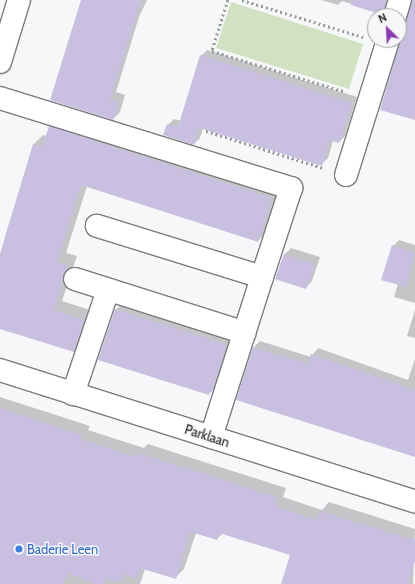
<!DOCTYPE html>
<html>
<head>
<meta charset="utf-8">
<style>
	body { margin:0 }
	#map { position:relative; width:415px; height:584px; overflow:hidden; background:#f6f7f9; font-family:Cabin,sans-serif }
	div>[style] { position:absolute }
	.green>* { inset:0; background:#d2e1c2 }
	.shadow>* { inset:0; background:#0003 }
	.building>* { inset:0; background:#c9bfe1 }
	.path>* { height:2.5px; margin-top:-1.25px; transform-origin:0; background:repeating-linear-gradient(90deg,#999a9c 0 2px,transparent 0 5px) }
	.roads { filter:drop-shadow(1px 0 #797b7c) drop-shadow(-1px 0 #797b7c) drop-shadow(0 1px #797b7c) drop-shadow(0 -1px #797b7c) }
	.minor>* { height:22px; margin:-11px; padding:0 11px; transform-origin:11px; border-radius:11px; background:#fff }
	.dots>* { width:11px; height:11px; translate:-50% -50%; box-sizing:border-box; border:2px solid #f6f7f9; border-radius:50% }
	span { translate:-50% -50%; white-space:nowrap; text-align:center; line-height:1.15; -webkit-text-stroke:3px #f6f7f9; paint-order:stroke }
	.street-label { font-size:13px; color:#1f2020 }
	.shop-label { font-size:13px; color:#366cbe }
	.left { translate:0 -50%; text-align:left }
	.north { position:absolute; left:367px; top:8px; width:40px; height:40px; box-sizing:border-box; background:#f6f7f9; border:1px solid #a0a1a2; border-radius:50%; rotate:336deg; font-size:11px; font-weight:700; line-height:16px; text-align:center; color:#1f2020 }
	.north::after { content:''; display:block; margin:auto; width:14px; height:18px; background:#8a3cad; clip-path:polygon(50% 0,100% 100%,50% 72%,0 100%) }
</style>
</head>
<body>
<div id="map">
	<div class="green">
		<i style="clip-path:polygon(231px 2px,363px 44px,349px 89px,216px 48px)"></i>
	</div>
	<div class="shadow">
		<i style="clip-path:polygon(83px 0,147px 0,139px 17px,116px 92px,125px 95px,120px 112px,113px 119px)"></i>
		<i style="clip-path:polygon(321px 0,392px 0,383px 14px,342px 1px,338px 5px)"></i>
		<i style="clip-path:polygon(207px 50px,357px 97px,345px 136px,339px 142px,333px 141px,328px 158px,322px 164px,203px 128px,200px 138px,194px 144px,168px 125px,174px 119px,181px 121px,201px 56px)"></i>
		<i style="clip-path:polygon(59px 117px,280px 189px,267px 231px,258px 241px,87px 186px,66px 253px,77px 256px,62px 301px,93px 311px,83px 342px,74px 351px,0 328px,0 258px,7px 230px,34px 144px,43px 135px,47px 136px,50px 127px)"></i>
		<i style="clip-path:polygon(399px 240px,415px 245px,415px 303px,394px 297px,398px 284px,393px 246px)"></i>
		<i style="clip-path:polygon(291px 248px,320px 257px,312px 281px,306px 288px,277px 279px,285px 254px)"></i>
		<i style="clip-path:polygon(126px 299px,237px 334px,222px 381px,208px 394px,116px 310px)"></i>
		<i style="clip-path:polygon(415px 310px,415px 338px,407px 336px)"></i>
		<i style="clip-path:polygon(260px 341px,311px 357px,318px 348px,408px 380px,415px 359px,415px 455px,254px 347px)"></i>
		<i style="clip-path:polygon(0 397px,90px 426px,88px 430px,144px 448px,148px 444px,286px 488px,283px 497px,322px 510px,329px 502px,415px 529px,413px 584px,282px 584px,292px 555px,223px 533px,217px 539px,196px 533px,184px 569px,175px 578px,145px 569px,140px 584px,0 584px)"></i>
	</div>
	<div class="building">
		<i style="clip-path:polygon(81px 0,141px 0,110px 99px,119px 102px,113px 120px,50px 100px)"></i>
		<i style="clip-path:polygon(352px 0,387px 0,383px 15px,351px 5px)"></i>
		<i style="clip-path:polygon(412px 0,415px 0,415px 120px,380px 110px)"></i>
		<i style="clip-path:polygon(200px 55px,352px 103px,339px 143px,330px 140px,322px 166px,199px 128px,194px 145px,163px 135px,167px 124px,178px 127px)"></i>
		<i style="clip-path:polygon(49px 126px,272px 198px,258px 242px,81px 185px,57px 262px,68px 265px,54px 310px,85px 320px,74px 352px,0 329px,0 254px,33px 144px,42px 147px)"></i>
		<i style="clip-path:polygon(392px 245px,415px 253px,406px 287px,381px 280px)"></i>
		<i style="clip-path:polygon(284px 254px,314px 264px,306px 289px,275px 279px)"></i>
		<i style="clip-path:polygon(115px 309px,227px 345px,212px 392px,210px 392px,209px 395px,98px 360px)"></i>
		<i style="clip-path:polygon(253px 347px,308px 364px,311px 354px,415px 390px,415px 457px,236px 400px)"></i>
		<i style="clip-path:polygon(0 408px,82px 435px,80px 439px,136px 457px,138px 453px,277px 497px,275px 506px,317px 520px,320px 511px,415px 540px,415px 561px,408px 584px,281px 584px,290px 555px,219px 533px,217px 540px,191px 532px,176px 579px,140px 568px,137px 579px,124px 574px,121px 583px,106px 578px,103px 584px,95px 584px,68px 573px,63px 584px,0 584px)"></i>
	</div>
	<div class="path">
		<i style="left:228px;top:0;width:53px;rotate:107.4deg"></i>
		<i style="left:212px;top:51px;width:140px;rotate:17deg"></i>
		<i style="left:242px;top:0;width:127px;rotate:17deg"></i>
		<i style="left:206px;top:131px;width:123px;rotate:17.5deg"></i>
	</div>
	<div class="roads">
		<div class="minor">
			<i style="left:395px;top:16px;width:17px;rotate:-73deg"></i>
			<i style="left:0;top:62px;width:65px;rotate:-73deg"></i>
			<i style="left:0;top:98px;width:305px;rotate:17.2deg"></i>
			<i style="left:291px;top:188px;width:94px;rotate:108deg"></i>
			<i style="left:262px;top:277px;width:173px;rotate:-162.8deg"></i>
			<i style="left:346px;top:175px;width:141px;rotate:-72.7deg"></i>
			<i style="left:75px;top:279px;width:178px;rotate:17.6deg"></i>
			<i style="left:0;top:370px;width:435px;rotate:17.6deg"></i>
			<i style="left:73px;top:394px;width:110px;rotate:-71.4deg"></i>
			<i style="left:211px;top:437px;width:168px;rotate:-72.3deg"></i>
		</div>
	</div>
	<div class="dots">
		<i style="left:19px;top:549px;background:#3f7fe0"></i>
	</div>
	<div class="street-label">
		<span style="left:207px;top:436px;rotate:18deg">Parklaan</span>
	</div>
	<div class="shop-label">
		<span class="left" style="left:27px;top:549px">Baderie Leen</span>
	</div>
	<div class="north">N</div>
</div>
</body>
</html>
